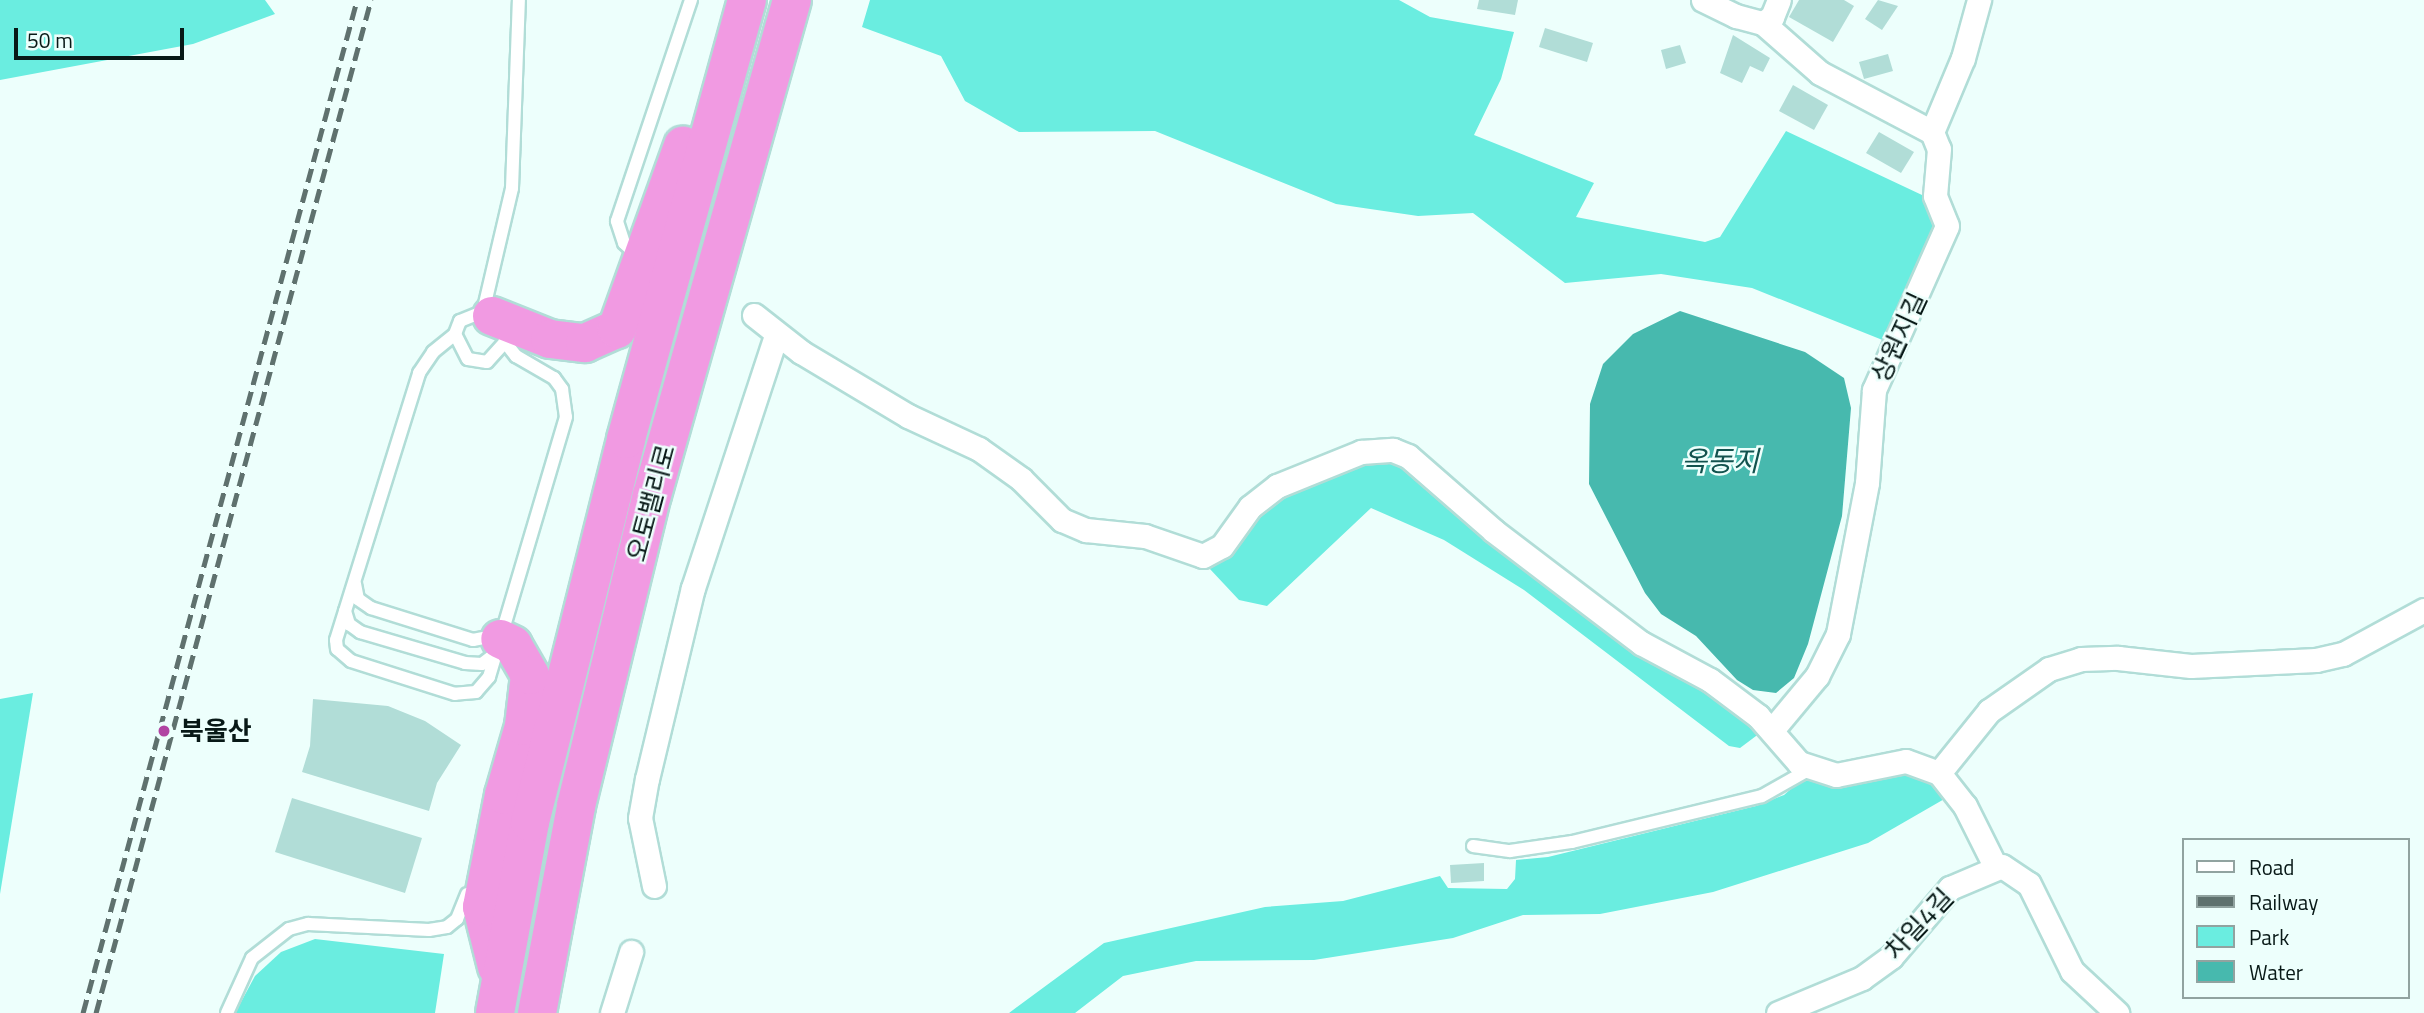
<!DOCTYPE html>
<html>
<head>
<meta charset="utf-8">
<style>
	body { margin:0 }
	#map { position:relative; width:2424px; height:1013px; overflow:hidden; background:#edfffc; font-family:"Titillium Web","Noto Sans KR",sans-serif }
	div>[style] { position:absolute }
	.green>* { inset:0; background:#6aede0 }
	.water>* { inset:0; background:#47b9ae }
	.building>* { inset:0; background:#b1ddd7 }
	.roads { filter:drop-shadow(2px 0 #b1ddd7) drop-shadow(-2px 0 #b1ddd7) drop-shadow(0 2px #b1ddd7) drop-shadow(0 -2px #b1ddd7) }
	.lane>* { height:12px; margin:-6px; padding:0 6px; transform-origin:6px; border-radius:6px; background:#fff }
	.street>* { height:23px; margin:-11.5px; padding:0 11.5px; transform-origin:11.5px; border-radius:11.5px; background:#fff }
	.highway>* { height:38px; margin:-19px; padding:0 19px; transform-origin:19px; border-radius:19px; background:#f19ae2 }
	.rail>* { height:5px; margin-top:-2.5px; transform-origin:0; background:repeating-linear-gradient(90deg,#5f716e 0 14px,transparent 0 21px) }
	.dots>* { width:19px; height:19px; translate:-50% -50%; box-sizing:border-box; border:4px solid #edfffc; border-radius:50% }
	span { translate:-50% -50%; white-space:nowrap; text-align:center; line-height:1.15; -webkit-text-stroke:5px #edfffc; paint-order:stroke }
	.street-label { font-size:26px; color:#081917 }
	.poi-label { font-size:26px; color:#081917; font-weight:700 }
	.left { translate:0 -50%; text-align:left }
	.water-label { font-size:28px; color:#11534e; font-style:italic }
	.legend { position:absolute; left:2182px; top:838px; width:228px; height:161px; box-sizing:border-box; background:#edfffc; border:2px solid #91a3a0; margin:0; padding:9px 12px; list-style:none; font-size:21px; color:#081917 }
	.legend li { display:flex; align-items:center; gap:14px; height:35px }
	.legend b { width:35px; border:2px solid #91a3a0 }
	.scale { position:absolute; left:14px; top:28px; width:170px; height:32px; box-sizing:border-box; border:4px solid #081917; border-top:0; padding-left:9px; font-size:21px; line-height:24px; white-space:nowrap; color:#081917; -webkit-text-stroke:5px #edfffc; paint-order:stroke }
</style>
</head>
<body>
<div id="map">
	<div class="green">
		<i style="clip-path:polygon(0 0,265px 0,275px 14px,193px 44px,0 80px)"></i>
		<i style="clip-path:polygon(870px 0,1399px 0,1430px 17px,1514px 32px,1501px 79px,1474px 135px,1594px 183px,1576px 217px,1705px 242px,1720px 237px,1786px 131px,1922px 195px,1938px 226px,1885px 341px,1752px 288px,1661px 274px,1565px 283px,1473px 213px,1418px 216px,1336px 204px,1155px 131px,1019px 132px,965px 101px,941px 56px,862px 27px)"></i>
		<i style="clip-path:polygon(1392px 455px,1761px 726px,1760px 733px,1740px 748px,1729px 746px,1524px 590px,1444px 540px,1371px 508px,1267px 606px,1239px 600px,1209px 568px,1213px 557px,1249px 515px,1319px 473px)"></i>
		<i style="clip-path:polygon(33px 693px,0 894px,0 699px)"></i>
		<i style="clip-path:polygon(1908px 766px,1953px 794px,1868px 843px,1713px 892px,1600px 914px,1523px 915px,1453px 938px,1314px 960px,1196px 961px,1123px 976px,1075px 1013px,1009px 1013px,1104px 943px,1265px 907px,1343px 901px,1440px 876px,1448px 888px,1507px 889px,1515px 879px,1516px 860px,1548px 857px,1756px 806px,1784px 795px,1799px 782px)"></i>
		<i style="clip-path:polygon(315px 939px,444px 954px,435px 1013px,235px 1013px,255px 976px,281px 952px)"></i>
	</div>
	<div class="water">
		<i style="clip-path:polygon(1680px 311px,1805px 352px,1844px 378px,1851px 408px,1842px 516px,1808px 644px,1794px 678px,1776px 693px,1753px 690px,1737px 680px,1696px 636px,1661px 614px,1645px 593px,1589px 484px,1590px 404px,1603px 364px,1633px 334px)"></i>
	</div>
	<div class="building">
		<i style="clip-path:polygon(1479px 0,1518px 0,1515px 15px,1477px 9px)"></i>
		<i style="clip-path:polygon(1799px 0,1844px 0,1854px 6px,1833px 42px,1789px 17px)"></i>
		<i style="clip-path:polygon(1878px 0,1898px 6px,1882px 30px,1865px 19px)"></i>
		<i style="clip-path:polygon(1545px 28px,1593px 43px,1587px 62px,1539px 47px)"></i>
		<i style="clip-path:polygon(1733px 35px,1770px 58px,1763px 72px,1750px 66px,1742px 83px,1720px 73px)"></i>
		<i style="clip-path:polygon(1680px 45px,1686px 63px,1666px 69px,1661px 50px)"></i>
		<i style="clip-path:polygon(1888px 54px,1893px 71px,1864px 79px,1859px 62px)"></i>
		<i style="clip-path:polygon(1793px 85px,1828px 105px,1814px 130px,1779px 111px)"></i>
		<i style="clip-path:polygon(1879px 132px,1914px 152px,1901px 173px,1866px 153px)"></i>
		<i style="clip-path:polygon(313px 699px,388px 706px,425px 721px,461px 745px,437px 783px,429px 811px,302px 772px,310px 746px)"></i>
		<i style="clip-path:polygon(292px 798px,422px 838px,405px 893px,275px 852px)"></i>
		<i style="clip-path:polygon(1484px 863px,1484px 881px,1451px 883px,1450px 865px)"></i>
	</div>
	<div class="roads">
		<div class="lane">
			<i style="left:638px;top:256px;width:19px;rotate:-137deg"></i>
			<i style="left:624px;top:243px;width:23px;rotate:-108deg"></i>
			<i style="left:617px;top:221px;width:233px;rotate:-71.5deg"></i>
			<i style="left:482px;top:312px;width:28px;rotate:39deg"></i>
			<i style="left:504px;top:330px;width:12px;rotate:85deg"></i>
			<i style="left:505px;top:342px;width:18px;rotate:52deg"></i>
			<i style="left:516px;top:356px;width:44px;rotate:30.1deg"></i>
			<i style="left:554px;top:378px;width:14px;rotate:54deg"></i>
			<i style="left:562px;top:389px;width:28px;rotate:82deg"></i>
			<i style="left:566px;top:417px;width:271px;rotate:106.5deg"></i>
			<i style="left:489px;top:677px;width:20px;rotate:131deg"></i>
			<i style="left:476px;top:692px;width:21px;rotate:175deg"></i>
			<i style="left:455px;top:694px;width:109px;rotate:-162.4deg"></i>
			<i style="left:351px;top:661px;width:18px;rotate:-139deg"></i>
			<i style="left:337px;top:649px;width:9px;rotate:-96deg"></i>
			<i style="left:336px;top:640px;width:280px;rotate:-72.7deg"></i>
			<i style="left:419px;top:373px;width:25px;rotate:-56deg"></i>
			<i style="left:433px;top:352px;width:28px;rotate:-39deg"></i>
			<i style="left:455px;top:334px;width:14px;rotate:-69deg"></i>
			<i style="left:460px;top:321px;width:24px;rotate:-22deg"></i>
			<i style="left:483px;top:312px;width:127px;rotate:-76.8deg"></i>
			<i style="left:512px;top:188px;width:188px;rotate:-87.9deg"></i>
			<i style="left:455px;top:334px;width:28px;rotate:63deg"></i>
			<i style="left:468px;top:359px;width:19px;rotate:9deg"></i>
			<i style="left:487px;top:362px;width:27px;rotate:-48deg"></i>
			<i style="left:355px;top:584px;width:15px;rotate:79deg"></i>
			<i style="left:358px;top:599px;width:16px;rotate:35deg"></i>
			<i style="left:371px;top:608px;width:107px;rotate:17.4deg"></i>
			<i style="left:473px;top:640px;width:21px;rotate:-11deg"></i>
			<i style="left:345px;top:611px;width:14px;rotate:73deg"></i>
			<i style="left:349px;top:624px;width:14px;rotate:36deg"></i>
			<i style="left:360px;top:632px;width:109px;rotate:16.4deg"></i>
			<i style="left:465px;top:663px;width:17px;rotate:3deg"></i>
			<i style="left:482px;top:664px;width:16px;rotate:-38deg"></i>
			<i style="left:1473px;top:846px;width:37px;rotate:8deg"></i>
			<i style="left:1510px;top:851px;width:63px;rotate:-8.3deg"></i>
			<i style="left:1572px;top:842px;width:195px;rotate:-13.6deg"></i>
			<i style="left:1762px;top:796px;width:55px;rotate:-29.4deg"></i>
			<i style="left:227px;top:1013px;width:60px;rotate:-65.6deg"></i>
			<i style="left:252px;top:958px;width:47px;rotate:-38.1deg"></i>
			<i style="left:289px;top:929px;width:20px;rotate:-15deg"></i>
			<i style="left:308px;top:924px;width:121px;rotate:2.8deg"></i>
			<i style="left:429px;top:930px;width:18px;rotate:-9deg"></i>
			<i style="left:447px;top:927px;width:13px;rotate:-39deg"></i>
			<i style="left:457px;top:919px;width:27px;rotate:-68deg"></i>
		</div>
		<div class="street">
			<i style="left:1703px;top:0;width:37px;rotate:26deg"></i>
			<i style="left:1736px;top:16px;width:28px;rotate:15deg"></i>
			<i style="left:1763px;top:23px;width:76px;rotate:41.3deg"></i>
			<i style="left:1820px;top:73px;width:127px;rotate:27.8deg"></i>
			<i style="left:1932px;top:132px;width:18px;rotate:68deg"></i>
			<i style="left:1939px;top:149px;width:47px;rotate:94.9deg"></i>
			<i style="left:1935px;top:196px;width:32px;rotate:68deg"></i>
			<i style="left:1947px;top:226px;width:180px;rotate:114deg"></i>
			<i style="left:1874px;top:390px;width:93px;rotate:94.3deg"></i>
			<i style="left:1867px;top:483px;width:154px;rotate:100.9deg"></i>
			<i style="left:1838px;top:634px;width:47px;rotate:116.6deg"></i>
			<i style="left:1817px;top:676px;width:70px;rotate:129.8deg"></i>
			<i style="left:1763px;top:23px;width:11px;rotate:-34deg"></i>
			<i style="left:1772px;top:17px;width:18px;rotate:-68deg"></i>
			<i style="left:1932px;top:132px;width:80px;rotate:-67.3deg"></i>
			<i style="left:1963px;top:58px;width:60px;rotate:-74.6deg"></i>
			<i style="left:754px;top:315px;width:60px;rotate:38.2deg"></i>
			<i style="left:801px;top:352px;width:125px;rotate:30.9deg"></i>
			<i style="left:908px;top:416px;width:78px;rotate:24.9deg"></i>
			<i style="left:979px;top:449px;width:52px;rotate:35.5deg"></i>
			<i style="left:1021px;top:479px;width:58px;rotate:45deg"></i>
			<i style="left:1062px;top:520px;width:26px;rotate:23deg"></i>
			<i style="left:1086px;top:530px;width:59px;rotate:5.8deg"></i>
			<i style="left:1145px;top:536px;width:61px;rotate:19deg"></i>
			<i style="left:1203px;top:556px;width:21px;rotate:-28deg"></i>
			<i style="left:1222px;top:546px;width:48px;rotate:-54.3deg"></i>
			<i style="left:1250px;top:507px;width:34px;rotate:-38deg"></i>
			<i style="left:1277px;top:486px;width:91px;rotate:-22deg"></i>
			<i style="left:1361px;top:452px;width:32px;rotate:-4deg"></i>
			<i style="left:1393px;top:450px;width:16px;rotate:22deg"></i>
			<i style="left:1408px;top:456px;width:114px;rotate:41.1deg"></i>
			<i style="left:1494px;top:531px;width:185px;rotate:37.3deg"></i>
			<i style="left:1641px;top:643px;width:78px;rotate:28.2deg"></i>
			<i style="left:1710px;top:680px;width:60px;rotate:36.9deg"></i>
			<i style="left:1758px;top:716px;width:62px;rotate:48.9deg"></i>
			<i style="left:1799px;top:763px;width:39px;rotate:18deg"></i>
			<i style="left:1836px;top:775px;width:71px;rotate:-11.3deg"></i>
			<i style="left:1906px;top:761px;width:35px;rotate:20deg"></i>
			<i style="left:1939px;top:773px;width:42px;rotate:51.8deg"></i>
			<i style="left:1965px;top:806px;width:67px;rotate:63.4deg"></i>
			<i style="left:1939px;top:773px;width:80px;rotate:-51.1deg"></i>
			<i style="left:1989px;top:711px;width:73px;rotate:-35deg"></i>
			<i style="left:2049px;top:669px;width:34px;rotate:-17deg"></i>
			<i style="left:2081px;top:659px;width:37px;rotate:-2deg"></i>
			<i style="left:2118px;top:658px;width:73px;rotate:6.3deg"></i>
			<i style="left:2191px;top:666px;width:125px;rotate:-2.7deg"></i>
			<i style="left:2316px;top:660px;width:28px;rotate:-13deg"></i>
			<i style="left:2343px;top:654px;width:92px;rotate:-28.5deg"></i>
			<i style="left:654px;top:886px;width:69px;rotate:-101.6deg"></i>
			<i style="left:640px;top:818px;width:40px;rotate:-80deg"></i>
			<i style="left:647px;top:779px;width:196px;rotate:-76.5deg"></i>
			<i style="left:693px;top:588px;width:266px;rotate:-71.8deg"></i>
			<i style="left:612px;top:1013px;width:64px;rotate:-72.7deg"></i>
			<i style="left:1778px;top:1013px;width:91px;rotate:-22.6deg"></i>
			<i style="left:1862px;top:978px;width:36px;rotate:-36deg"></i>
			<i style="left:1891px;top:957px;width:91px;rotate:-49.5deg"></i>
			<i style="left:1950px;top:888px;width:56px;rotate:-22.9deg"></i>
			<i style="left:2002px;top:866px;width:32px;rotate:34deg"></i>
			<i style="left:2029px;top:884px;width:97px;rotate:63.7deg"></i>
			<i style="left:2072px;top:971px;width:62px;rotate:43deg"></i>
		</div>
		<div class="highway">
			<i style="left:492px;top:316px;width:62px;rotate:21.6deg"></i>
			<i style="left:550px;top:339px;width:35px;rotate:7deg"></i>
			<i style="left:585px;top:343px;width:35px;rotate:-24deg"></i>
			<i style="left:617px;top:329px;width:195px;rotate:-70.2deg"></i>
			<i style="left:497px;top:967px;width:62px;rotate:-104deg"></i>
			<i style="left:482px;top:907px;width:114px;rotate:-78.9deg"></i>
			<i style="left:504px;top:795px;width:72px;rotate:-73.8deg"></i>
			<i style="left:524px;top:726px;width:51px;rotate:-83.3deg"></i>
			<i style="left:530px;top:675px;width:34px;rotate:-120deg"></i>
			<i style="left:513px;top:645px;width:14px;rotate:-155deg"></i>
			<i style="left:495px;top:1013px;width:194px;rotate:-79.6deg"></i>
			<i style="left:530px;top:822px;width:395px;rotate:-75.9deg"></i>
			<i style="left:626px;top:439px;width:455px;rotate:-74.6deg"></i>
			<i style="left:537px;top:1013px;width:211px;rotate:-79.3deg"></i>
			<i style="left:576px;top:806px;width:320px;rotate:-76.3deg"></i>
			<i style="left:652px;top:495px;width:514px;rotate:-74.21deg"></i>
		</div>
	</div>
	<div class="rail">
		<i style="left:83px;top:1013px;width:1049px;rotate:-74.86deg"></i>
		<i style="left:96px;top:1013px;width:1050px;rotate:-74.81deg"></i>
	</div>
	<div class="dots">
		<i style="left:164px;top:731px;background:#b144a3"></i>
	</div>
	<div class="street-label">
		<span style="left:1899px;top:337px;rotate:-65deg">상원지길</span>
		<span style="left:651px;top:503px;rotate:-75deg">오토밸리로</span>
		<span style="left:1919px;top:924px;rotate:-47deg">차일4길</span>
	</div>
	<div class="poi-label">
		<span class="left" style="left:180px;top:731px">북울산</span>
	</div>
	<div class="water-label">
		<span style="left:1720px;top:461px">옥동지</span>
	</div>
	<ul class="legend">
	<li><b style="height:9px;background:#fff"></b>Road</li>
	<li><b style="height:9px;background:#5f716e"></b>Railway</li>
	<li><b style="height:19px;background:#6aede0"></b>Park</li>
	<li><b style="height:19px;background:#47b9ae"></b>Water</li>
	</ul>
	<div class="scale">50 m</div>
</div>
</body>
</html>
